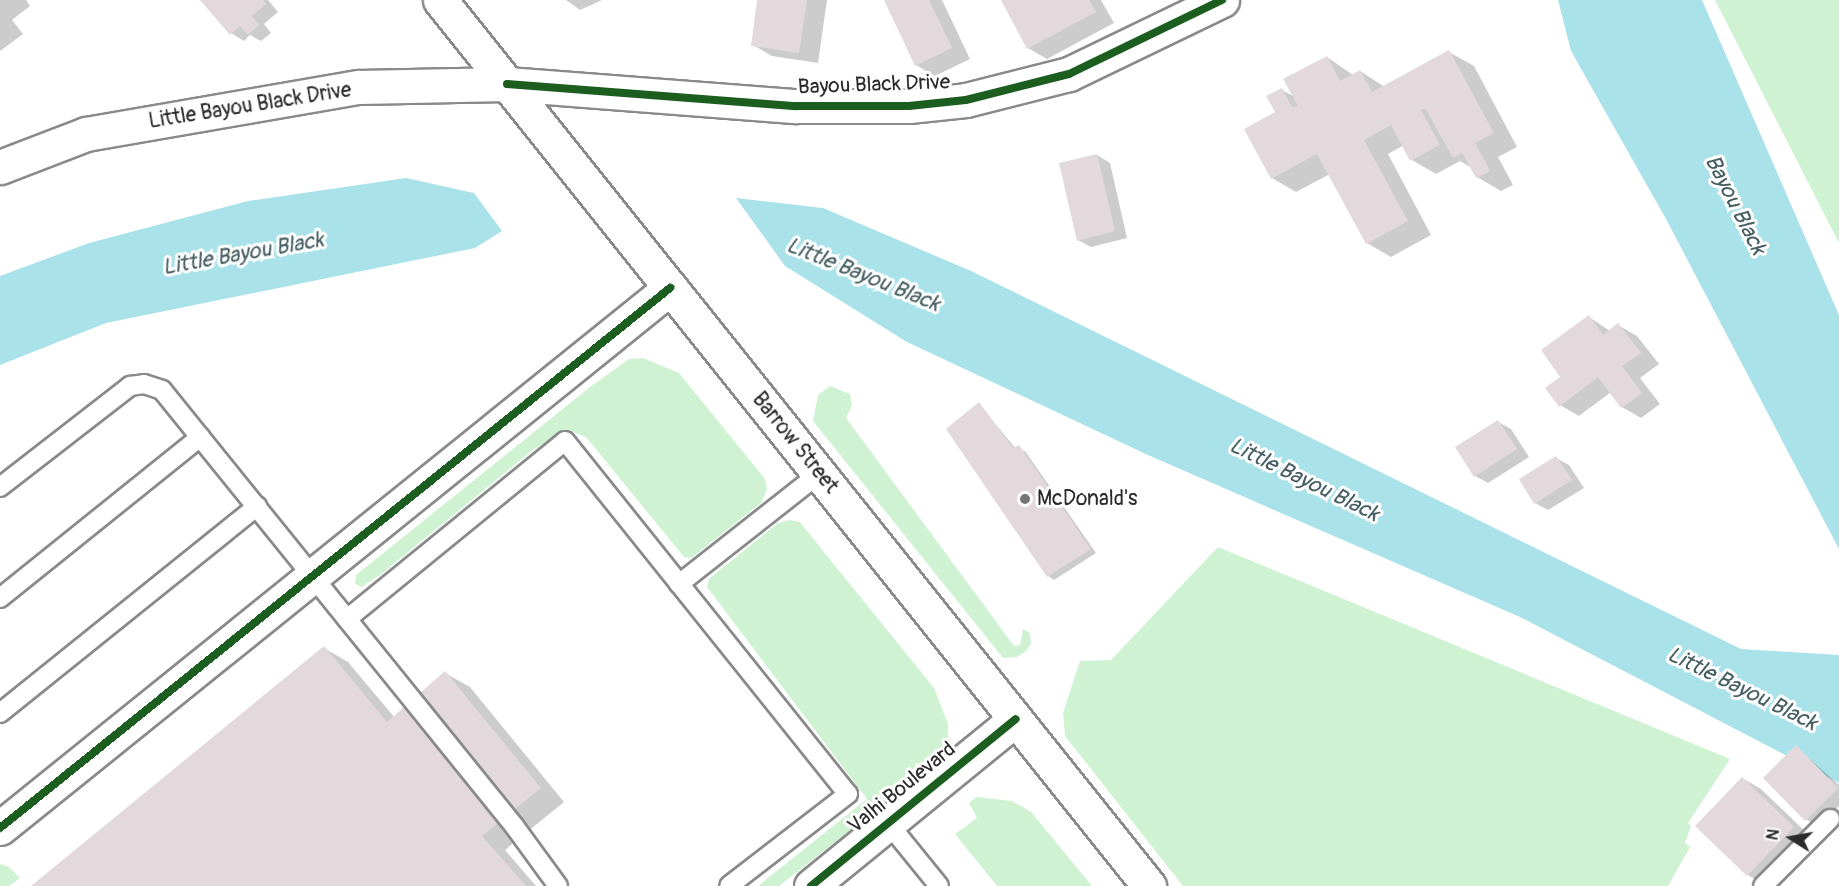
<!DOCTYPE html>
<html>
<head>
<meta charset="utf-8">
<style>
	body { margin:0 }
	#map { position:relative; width:1839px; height:886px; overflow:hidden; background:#fff; font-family:Pangolin,sans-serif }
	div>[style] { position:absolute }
	.green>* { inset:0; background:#cff2d3 }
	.water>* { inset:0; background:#aae2ea }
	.shadow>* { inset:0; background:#0003 }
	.building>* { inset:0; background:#e3d9dd }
	.roads { filter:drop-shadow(2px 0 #8a8a8a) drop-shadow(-2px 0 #8a8a8a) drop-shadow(0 2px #8a8a8a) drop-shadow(0 -2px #8a8a8a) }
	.service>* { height:18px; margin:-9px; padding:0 9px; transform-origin:9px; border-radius:9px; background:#fff }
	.minor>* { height:33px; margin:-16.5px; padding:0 16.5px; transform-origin:16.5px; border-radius:16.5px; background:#fff }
	.tertiary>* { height:33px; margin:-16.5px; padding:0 16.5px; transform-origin:16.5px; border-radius:16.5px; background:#fff }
	.secondary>* { height:33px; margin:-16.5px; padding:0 16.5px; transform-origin:16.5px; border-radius:16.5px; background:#fff }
	.cycleway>* { height:8px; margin:-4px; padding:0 4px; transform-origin:4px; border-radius:4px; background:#1b5e20 }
	.dots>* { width:16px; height:16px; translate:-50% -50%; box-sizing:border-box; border:3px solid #fff; border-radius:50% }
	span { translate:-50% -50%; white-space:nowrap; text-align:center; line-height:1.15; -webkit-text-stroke:6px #fff; paint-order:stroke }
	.street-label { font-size:21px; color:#2b2b2b }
	.poi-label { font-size:21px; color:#2b2b2b }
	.left { translate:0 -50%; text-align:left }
	.water-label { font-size:22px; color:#465e62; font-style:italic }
	.north { position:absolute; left:1761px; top:808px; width:60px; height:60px; -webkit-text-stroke:4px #fff; paint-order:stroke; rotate:281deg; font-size:16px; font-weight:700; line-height:24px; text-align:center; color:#2b2b2b }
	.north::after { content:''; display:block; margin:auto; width:21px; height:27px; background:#2b2b2b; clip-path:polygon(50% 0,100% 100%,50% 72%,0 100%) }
</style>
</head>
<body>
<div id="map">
	<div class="green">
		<i style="clip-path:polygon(1715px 0,1839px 0,1839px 243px)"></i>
		<i style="clip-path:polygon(643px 358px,679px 373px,765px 479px,767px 489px,761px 503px,691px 558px,684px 557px,586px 437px,568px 430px,534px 449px,380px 575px,362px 587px,355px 584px,356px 575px,590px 387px,629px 359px)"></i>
		<i style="clip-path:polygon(830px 386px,850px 394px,852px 405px,846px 418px,1014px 646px,1020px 645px,1023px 629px,1030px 633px,1031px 644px,1026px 651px,1017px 657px,1003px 658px,813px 421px,818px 395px)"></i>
		<i style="clip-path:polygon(789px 520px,800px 522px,807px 531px,934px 688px,948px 724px,948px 736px,942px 758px,779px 886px,758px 886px,867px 799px,707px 587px,709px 579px,778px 523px)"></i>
		<i style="clip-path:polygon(1218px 547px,1730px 759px,1688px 823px,1691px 826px,1685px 843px,1690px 847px,1668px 886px,1183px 886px,1065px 736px,1063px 713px,1080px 661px,1111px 660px)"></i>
		<i style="clip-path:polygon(976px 797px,1012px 801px,1031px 812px,1092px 886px,997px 886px,955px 834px,977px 818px,969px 803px)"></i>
		<i style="clip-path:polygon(0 864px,9px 867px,20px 878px,9px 886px,0 886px)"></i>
	</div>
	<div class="water">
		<i style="clip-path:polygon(1558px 0,1702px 0,1839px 315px,1839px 549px,1666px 219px,1571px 51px)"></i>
		<i style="clip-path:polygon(406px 178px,474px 193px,502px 231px,475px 248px,106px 323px,0 365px,0 276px,89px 243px,248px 201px)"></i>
		<i style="clip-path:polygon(736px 198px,823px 208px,971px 271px,1741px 649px,1839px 655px,1839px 783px,1520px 617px,1148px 455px,907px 342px,785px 266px)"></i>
	</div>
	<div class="shadow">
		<i style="clip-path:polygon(0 0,26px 0,30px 6px,12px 20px,23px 34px,0 51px)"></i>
		<i style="clip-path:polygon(203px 0,268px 0,278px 12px,264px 24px,271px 33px,261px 41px,250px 35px,244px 41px,231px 33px)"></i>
		<i style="clip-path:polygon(566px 0,602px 0,580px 10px)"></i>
		<i style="clip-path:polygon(759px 0,827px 0,818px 63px,772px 56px,753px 45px)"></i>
		<i style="clip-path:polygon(885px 0,942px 0,970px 59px,935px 76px,916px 65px)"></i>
		<i style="clip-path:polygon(1003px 0,1101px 0,1114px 23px,1047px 59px,1028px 48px)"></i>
		<i style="clip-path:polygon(1449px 52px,1474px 66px,1517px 147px,1498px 157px,1513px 185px,1501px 191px,1477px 177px,1472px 168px,1460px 161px,1436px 174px,1412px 160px,1404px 145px,1388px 154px,1431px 235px,1391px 257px,1367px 243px,1330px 174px,1296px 192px,1272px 178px,1282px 90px,1295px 97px,1327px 57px,1353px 75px,1360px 71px,1385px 87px)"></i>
		<i style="clip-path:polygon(1097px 155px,1110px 163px,1127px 238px,1091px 247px,1078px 240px)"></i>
		<i style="clip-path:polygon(1589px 317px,1610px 331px,1618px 325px,1637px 336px,1659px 364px,1640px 378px,1660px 404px,1641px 418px,1622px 407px,1611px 392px,1579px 416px,1560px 405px,1562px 377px)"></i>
		<i style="clip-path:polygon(979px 404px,1016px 449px,1025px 451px,1096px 553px,1054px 580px,1048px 576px)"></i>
		<i style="clip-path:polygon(1498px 422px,1511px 429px,1529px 457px,1488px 483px,1475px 476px)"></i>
		<i style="clip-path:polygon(1556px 458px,1569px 465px,1584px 488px,1548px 510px,1535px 503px)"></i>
		<i style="clip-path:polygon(324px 648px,348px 662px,395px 718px,445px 673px,470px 687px,564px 802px,505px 850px,536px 886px,33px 886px)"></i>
		<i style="clip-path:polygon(1796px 747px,1839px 785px,1839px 806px,1818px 827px,1806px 819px)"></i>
		<i style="clip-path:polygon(1742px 778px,1761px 789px,1812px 838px,1766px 886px,1748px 875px)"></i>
	</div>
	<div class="building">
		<i style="clip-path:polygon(200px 0,263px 0,266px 4px,252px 16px,259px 25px,248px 35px,240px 26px,230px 35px)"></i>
		<i style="clip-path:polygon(757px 0,807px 0,799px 53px,751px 46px)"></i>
		<i style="clip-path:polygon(884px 0,929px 0,952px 48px,915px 66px)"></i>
		<i style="clip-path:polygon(1001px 0,1089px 0,1096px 12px,1027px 49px)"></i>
		<i style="clip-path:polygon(1449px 50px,1494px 133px,1475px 143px,1490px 171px,1476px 178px,1462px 153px,1453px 158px,1425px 108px,1421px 110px,1440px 145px,1410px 161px,1391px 125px,1364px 140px,1408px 221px,1366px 244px,1317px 154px,1271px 179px,1244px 129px,1275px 112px,1266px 96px,1282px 88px,1292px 107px,1298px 106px,1283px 79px,1327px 56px,1340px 81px,1360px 70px,1372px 92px)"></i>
		<i style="clip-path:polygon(1097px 154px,1115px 231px,1077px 241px,1059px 163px)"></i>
		<i style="clip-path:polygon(1589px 315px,1603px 335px,1618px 323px,1641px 353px,1622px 366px,1642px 393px,1621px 408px,1598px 377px,1559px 407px,1545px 388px,1560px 377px,1541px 350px)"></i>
		<i style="clip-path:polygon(979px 402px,1013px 448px,1019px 445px,1091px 549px,1047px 577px,946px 429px)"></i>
		<i style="clip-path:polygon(1498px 420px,1517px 449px,1474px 477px,1455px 447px)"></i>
		<i style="clip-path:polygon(1556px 456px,1572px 480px,1534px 504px,1519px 479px)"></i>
		<i style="clip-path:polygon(324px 646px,387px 722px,445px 671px,541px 788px,482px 836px,526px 886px,31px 886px)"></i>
		<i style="clip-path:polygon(1796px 745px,1838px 788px,1805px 821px,1763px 778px)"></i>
		<i style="clip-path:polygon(1742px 777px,1794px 827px,1747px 876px,1695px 826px)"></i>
	</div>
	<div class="roads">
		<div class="service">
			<i style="left:0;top:487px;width:165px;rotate:-37.8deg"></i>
			<i style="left:130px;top:386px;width:14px;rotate:-8deg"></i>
			<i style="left:144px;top:384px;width:19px;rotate:18deg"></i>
			<i style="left:162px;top:390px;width:562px;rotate:51.07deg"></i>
			<i style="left:515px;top:827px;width:73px;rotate:53.9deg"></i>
			<i style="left:679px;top:584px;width:178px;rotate:-38.2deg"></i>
			<i style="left:0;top:598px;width:257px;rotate:-38.8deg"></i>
			<i style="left:347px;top:619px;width:281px;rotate:-39.2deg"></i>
			<i style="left:565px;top:441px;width:452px;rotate:51.3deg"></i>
			<i style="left:848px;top:794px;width:150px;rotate:142.3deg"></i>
			<i style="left:0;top:713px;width:330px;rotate:-38.8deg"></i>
			<i style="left:888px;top:823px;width:81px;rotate:51deg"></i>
			<i style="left:1763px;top:886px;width:95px;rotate:-45deg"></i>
		</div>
		<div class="minor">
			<i style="left:0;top:828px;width:861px;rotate:-38.87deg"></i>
		</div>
		<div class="tertiary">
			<i style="left:507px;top:84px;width:290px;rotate:4.4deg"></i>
			<i style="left:796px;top:106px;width:113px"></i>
			<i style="left:909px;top:106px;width:57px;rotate:-6deg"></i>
			<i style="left:966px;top:100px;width:106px;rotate:-14.2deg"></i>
			<i style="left:1069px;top:74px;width:170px;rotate:-25.8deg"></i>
			<i style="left:811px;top:886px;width:264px;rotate:-39.2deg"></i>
		</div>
		<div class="secondary">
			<i style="left:440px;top:0;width:1135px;rotate:51.33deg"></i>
			<i style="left:0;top:167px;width:92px;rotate:-21deg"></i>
			<i style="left:86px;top:134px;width:277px;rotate:-9.8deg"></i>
			<i style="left:359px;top:87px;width:148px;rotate:-1.2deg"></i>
		</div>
	</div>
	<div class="cycleway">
		<i style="left:507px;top:84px;width:290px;rotate:4.4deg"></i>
		<i style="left:796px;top:106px;width:113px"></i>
		<i style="left:909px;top:106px;width:57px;rotate:-6deg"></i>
		<i style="left:966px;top:100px;width:106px;rotate:-14.2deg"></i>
		<i style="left:1069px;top:74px;width:170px;rotate:-25.8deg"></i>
		<i style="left:0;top:828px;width:861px;rotate:-38.87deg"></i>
		<i style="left:811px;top:886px;width:264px;rotate:-39.2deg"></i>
	</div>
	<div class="dots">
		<i style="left:1025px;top:499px;background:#757575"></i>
	</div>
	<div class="street-label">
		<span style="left:874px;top:85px;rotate:-2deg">Bayou Black Drive</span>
		<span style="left:250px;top:106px;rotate:-9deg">Little Bayou Black Drive</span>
		<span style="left:795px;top:443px;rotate:51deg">Barrow Street</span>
		<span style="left:902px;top:788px;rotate:-39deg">Valhi Boulevard</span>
	</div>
	<div class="poi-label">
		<span class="left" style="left:1037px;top:499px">McDonald's</span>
	</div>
	<div class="water-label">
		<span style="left:1735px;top:205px;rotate:63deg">Bayou Black</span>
		<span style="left:243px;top:254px;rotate:-10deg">Little Bayou Black</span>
		<span style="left:863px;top:275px;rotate:22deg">Little Bayou Black</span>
		<span style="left:1304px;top:480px;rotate:26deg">Little Bayou Black</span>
		<span style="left:1742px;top:689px;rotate:26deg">Little Bayou Black</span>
	</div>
	<div class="north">N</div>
</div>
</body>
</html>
